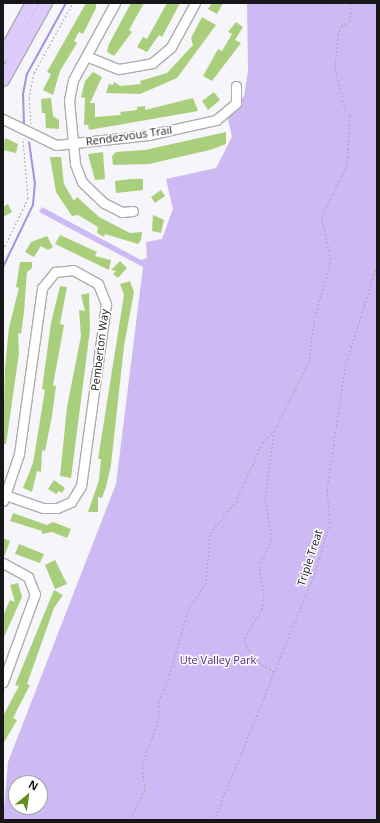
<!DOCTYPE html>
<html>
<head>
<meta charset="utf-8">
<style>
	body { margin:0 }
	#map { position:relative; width:380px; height:823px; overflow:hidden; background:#f6f5f9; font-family:"Open Sans",sans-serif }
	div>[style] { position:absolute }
	.green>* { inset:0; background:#cdb9f3 }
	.stream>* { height:2px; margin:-1px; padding:0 1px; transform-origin:1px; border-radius:1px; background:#ab8edc }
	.building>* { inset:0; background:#aacf7c }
	.path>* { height:1px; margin-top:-0.5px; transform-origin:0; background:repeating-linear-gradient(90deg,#a8a7aa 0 2px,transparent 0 4px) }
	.roads { filter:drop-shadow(1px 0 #adacb0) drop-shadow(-1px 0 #adacb0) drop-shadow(0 1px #adacb0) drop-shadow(0 -1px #adacb0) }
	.minor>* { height:9px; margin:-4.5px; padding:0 4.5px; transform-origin:4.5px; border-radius:4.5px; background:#fff }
	.major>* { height:12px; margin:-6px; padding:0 6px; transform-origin:6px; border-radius:6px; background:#ddcbfd }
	span { translate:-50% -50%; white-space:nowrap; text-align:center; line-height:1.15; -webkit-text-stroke:3px #fff; paint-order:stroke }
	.street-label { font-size:11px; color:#171618 }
	.park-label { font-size:11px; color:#4d237e }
	.frame { position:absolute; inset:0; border:4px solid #171618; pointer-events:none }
	.north { position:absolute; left:8px; top:775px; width:40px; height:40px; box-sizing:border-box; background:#fff; border:1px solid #a2a2a3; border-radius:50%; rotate:29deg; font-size:11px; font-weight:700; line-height:16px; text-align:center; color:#171618 }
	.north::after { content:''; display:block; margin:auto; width:14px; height:18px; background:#658e1e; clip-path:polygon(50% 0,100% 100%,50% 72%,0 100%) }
</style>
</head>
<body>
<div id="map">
	<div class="green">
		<i style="clip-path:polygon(evenodd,247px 3px,377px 3px,377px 820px,3px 820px,8px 762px,116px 484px,143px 267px,39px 212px,42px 207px,141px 260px,147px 258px,146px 242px,162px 239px,173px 209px,166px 179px,216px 168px,232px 137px,228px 119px,244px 96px,248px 71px,247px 3px,16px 783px,40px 783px,40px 807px,16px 807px,16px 783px)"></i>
	</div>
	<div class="stream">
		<i style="left:24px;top:123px;width:29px;rotate:-92deg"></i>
		<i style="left:23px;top:94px;width:20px;rotate:-79deg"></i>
		<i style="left:27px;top:74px;width:81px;rotate:-61.2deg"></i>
		<i style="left:3px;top:267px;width:69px;rotate:-64.2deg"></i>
		<i style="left:33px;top:205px;width:21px;rotate:-85deg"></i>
		<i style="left:35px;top:184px;width:42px;rotate:-98.1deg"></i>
	</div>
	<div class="building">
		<i style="clip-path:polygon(86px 3px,96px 3px,96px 8px,83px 34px,79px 32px,74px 41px,77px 43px,60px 71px,53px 95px,43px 90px,51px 74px,47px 72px)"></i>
		<i style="clip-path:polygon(131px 3px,144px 3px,129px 30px,132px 32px,114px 56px,107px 52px,109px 44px)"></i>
		<i style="clip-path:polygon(167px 3px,180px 3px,162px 37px,159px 35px,147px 52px,137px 47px,143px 37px,147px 39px)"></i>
		<i style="clip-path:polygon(212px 3px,223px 3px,217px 14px,208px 9px)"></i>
		<i style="clip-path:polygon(202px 17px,216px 25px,177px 78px,140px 94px,106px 93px,109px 84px,113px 85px,114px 82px,120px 86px,141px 84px,140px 81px,167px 73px,193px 45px,191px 38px)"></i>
		<i style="clip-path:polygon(236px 22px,243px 27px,235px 40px,241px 43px,212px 81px,203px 76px,218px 49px,222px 51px,232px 34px,228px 32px)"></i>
		<i style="clip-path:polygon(93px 72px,102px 77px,90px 103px,95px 103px,95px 117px,121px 115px,120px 112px,137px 110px,137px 107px,145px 106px,145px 110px,193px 98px,198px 111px,89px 130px,88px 125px,84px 125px,85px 98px,81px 97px,85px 81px)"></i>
		<i style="clip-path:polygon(214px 92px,220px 100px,208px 110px,202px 101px)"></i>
		<i style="clip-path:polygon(51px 98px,53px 116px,59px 120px,59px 129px,46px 128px,45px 113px,42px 113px,41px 99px)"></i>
		<i style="clip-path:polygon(226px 132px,226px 144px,210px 150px,149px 164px,113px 165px,112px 156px,116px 152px,145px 150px)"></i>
		<i style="clip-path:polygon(5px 138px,18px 144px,16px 153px,3px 150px)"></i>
		<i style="clip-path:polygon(103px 152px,105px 179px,95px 180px,88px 154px)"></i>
		<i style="clip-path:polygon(50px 157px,61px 157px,64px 184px,74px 201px,77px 197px,99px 217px,130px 233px,142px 232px,141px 240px,138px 244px,105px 234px,104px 237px,97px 233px,98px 227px,78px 215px,72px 216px,56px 192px)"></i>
		<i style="clip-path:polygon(131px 179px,143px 179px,143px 190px,116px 193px,115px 181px)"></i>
		<i style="clip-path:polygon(161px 190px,165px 196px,155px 203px,151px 197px)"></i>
		<i style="clip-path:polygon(8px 204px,12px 212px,3px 217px,3px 207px)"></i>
		<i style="clip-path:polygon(153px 215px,164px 220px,161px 233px,152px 231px)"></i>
		<i style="clip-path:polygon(60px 235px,97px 252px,95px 256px,111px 260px,109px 270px,55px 244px)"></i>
		<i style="clip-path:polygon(47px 236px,53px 247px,48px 250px,41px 246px,34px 257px,25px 252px,31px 242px)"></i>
		<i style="clip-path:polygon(120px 261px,127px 268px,118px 278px,113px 274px,116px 271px,111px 270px)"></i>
		<i style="clip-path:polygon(20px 262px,32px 262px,32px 268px,27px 272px,24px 312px,21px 334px,18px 333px,19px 353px,6px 444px,3px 444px,5px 368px,9px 327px,19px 288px,16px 287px)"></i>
		<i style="clip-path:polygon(130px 281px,134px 292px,124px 346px,111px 465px,106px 487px,102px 498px,98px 497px,98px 512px,88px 512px,99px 480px,101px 459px,98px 459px,124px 295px,120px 284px)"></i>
		<i style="clip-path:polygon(60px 286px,67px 287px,60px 324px,64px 325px,53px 385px,56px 386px,52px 416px,45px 451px,42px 450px,41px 472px,37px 471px,32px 492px,23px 488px,33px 463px,45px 390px,42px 389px,51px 323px)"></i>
		<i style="clip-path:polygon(89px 293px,90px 330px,71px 478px,60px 476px,67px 407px,81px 336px,79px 310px,85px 311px,81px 295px)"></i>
		<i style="clip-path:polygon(54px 480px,65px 488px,62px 493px,59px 491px,56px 494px,48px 489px)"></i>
		<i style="clip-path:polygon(13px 513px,47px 525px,53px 522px,71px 529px,67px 538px,52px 532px,42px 534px,42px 531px,10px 521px)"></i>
		<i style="clip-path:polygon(3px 538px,10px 541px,4px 557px,3px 557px)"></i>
		<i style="clip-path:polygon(19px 544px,44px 554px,40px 563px,15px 554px)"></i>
		<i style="clip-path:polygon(55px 560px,67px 584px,55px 589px,45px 565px)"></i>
		<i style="clip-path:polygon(18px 583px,22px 597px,3px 639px,3px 616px,10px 600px,15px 602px,10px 585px)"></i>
		<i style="clip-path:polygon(54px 590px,63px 595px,54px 608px,27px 684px,30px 685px,13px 718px,17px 720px,3px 744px,3px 716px,19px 686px,15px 685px)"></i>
	</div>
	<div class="path">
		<i style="left:31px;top:124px;width:26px;rotate:-94deg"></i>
		<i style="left:29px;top:98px;width:25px;rotate:-79deg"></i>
		<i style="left:34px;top:73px;width:80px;rotate:-60.9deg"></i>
		<i style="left:3px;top:250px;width:58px;rotate:-64.3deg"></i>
		<i style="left:28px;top:198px;width:60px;rotate:-94.8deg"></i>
		<i style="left:274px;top:672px;width:20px;rotate:-147deg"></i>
		<i style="left:257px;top:661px;width:19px;rotate:-126deg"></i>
		<i style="left:246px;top:646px;width:8px;rotate:-97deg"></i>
		<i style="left:245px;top:638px;width:34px;rotate:-60deg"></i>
		<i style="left:262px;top:609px;width:15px;rotate:-82deg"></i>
		<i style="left:264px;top:594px;width:27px;rotate:-100deg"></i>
		<i style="left:259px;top:567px;width:32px;rotate:-66deg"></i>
		<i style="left:272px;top:538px;width:39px;rotate:-100deg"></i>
		<i style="left:265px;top:500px;width:69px;rotate:-82.5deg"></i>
		<i style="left:130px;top:820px;width:34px;rotate:-64deg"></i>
		<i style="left:145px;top:789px;width:25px;rotate:-97deg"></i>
		<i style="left:142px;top:764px;width:48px;rotate:-69.3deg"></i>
		<i style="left:159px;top:719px;width:18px;rotate:-93deg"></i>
		<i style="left:158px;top:701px;width:20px;rotate:-63deg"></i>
		<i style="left:167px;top:683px;width:78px;rotate:-73.7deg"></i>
		<i style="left:189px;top:608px;width:29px;rotate:-55deg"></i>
		<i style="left:206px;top:584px;width:51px;rotate:-85.5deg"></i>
		<i style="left:210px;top:533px;width:40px;rotate:-50deg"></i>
		<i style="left:236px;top:502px;width:64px;rotate:-66.2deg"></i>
		<i style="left:262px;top:443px;width:17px;rotate:-45deg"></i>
		<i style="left:274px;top:431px;width:77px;rotate:-63.1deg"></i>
		<i style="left:309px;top:362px;width:41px;rotate:-83deg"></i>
		<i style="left:314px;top:321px;width:64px;rotate:-74.7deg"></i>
		<i style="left:331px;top:259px;width:43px;rotate:-103.4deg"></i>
		<i style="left:321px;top:217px;width:58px;rotate:-63.4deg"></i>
		<i style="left:347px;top:165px;width:50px;rotate:-86.6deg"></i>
		<i style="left:350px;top:115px;width:8px;rotate:-130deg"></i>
		<i style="left:345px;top:109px;width:42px;rotate:-103.7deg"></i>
		<i style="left:335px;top:68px;width:33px;rotate:-85deg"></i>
		<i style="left:338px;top:35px;width:9px;rotate:-72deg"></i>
		<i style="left:341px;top:26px;width:10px;rotate:-29deg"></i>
		<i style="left:350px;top:21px;width:18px;rotate:-87deg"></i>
		<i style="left:214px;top:820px;width:261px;rotate:-67.8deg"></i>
		<i style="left:313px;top:578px;width:58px;rotate:-72.8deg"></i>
		<i style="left:330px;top:523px;width:34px;rotate:-95deg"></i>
		<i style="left:327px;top:489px;width:123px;rotate:-81.6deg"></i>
		<i style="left:345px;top:367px;width:107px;rotate:-72.6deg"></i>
	</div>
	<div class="roads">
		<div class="minor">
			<i style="left:115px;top:3px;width:88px;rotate:118.6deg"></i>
			<i style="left:73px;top:80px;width:20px;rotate:101deg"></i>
			<i style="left:69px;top:100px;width:64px;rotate:84.6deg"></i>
			<i style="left:75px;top:164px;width:19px;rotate:69deg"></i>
			<i style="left:82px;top:182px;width:30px;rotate:44deg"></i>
			<i style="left:104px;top:203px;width:20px;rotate:27deg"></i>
			<i style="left:122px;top:212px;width:11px;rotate:-5deg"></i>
			<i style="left:86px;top:56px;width:35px;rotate:22deg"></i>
			<i style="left:119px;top:69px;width:34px;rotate:-10deg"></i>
			<i style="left:152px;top:63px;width:25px;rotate:-40deg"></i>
			<i style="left:171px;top:47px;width:50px;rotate:-61.4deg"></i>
			<i style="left:3px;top:119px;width:59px;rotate:26.1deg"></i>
			<i style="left:56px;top:145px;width:93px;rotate:-6.2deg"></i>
			<i style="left:148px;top:135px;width:70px;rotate:-12.4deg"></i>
			<i style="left:216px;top:120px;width:26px;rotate:-40deg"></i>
			<i style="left:236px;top:103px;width:17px;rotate:-90deg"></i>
			<i style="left:3px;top:501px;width:50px;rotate:-71.2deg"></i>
			<i style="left:19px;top:454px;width:168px;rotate:-82.1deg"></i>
			<i style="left:42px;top:288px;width:21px;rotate:-51deg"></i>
			<i style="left:55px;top:272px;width:18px;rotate:-6deg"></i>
			<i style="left:73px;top:270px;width:29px;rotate:29deg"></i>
			<i style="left:98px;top:284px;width:22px;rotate:68deg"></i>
			<i style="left:106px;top:304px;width:184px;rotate:97.8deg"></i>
			<i style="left:81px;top:486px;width:19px;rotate:122deg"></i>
			<i style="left:71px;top:502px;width:15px;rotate:157deg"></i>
			<i style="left:57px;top:508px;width:14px;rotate:180deg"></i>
			<i style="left:43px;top:508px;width:40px;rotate:-161.1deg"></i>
			<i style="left:3px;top:563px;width:29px;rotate:29deg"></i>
			<i style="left:28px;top:577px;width:18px;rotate:68deg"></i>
			<i style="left:35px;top:594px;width:94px;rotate:110deg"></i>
		</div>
		<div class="major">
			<i style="left:3px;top:56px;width:60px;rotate:-61.3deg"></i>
			<i style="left:3px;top:80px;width:88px;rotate:-60.8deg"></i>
		</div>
	</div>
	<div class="street-label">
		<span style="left:129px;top:136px;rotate:-8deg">Rendezvous Trail</span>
		<span style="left:100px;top:350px;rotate:-83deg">Pemberton Way</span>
		<span style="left:310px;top:558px;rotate:-72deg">Triple Treat</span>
	</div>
	<div class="park-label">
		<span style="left:218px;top:660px">Ute Valley Park</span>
	</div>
	<div class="frame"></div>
	<div class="north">N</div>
</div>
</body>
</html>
